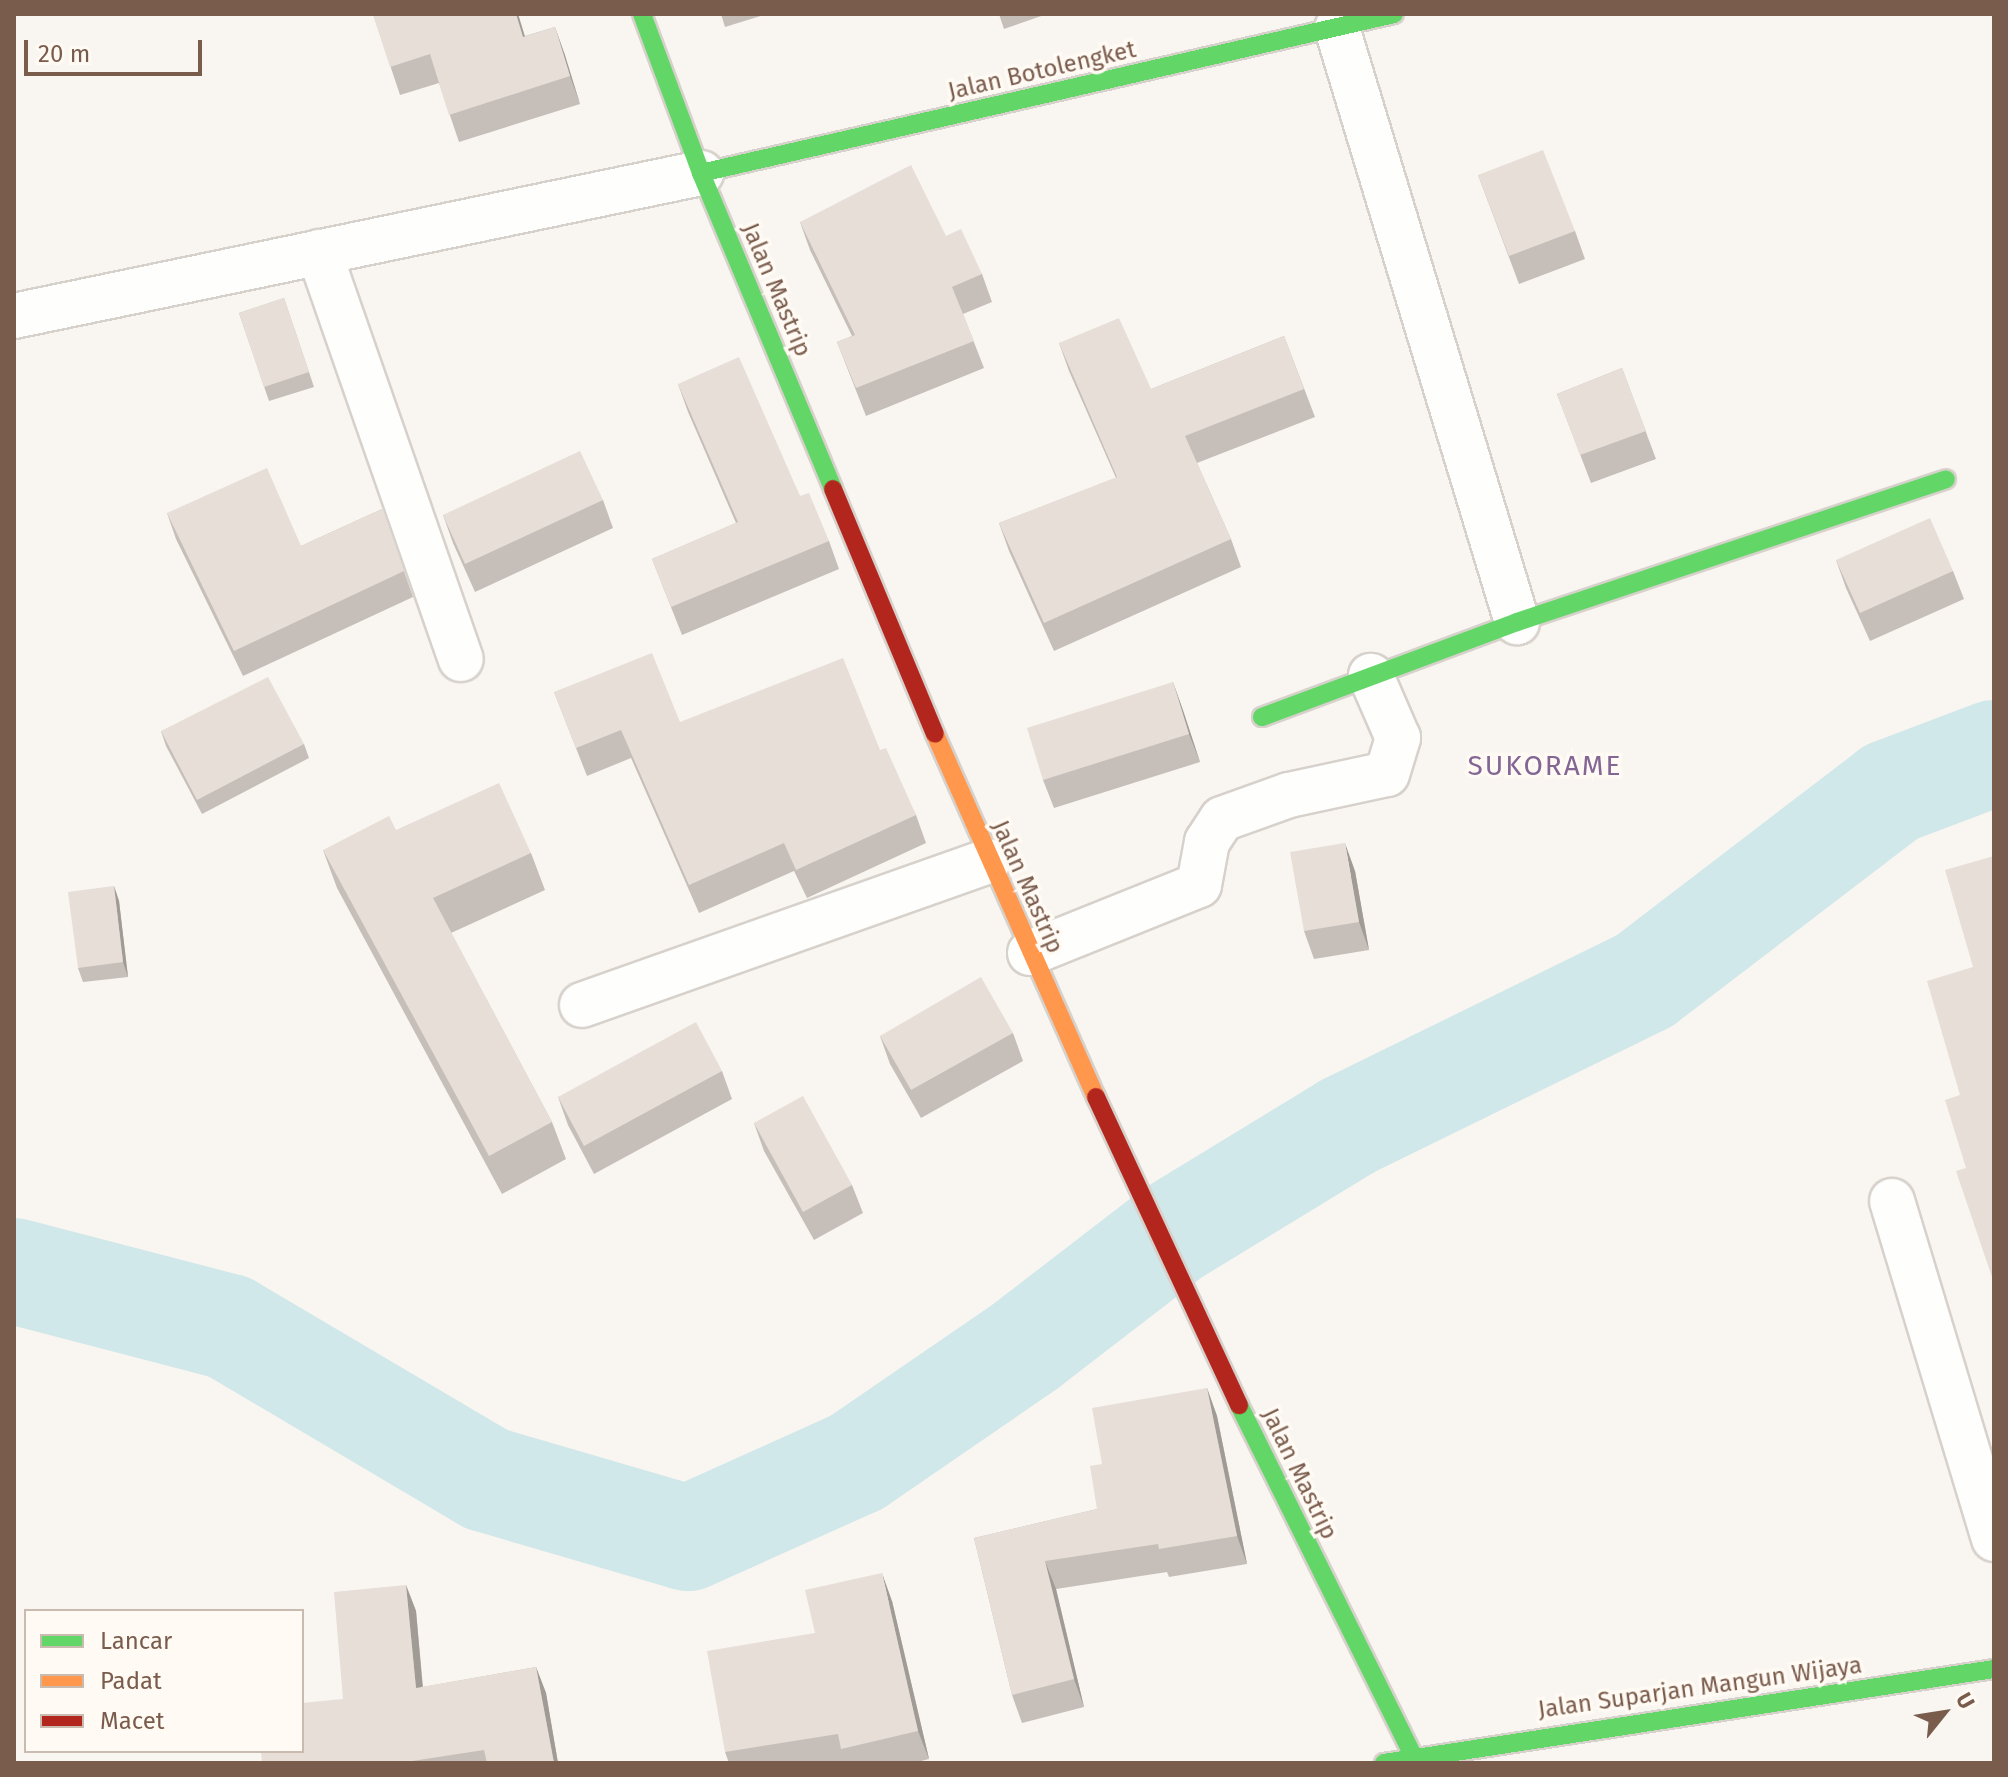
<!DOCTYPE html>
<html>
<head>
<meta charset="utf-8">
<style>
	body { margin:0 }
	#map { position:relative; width:2008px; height:1777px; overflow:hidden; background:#f9f5f0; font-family:"Fira Sans",sans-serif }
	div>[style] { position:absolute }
	.river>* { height:106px; margin:-53px; padding:0 53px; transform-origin:53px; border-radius:53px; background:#d0e8ea }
	.roads { filter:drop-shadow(2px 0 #d7d1cb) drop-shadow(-2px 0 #d7d1cb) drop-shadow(0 2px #d7d1cb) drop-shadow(0 -2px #d7d1cb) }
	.street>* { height:44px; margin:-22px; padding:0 22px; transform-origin:22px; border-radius:22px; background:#fefefd }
	.fast>* { height:18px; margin:-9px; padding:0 9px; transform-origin:9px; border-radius:9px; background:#63d668 }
	.slow>* { height:18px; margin:-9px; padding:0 9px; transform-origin:9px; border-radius:9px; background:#ff974d }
	.jam>* { height:18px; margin:-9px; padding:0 9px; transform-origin:9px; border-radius:9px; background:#b3261e }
	.wall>* { inset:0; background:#c6bfb9 }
	.shaded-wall>* { inset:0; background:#a19b96 }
	.building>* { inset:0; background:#e6ded7 }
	span { translate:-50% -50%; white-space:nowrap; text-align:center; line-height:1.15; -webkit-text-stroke:7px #fffaf3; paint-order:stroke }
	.street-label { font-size:24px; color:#7a5c4d }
	.quarter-label { font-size:28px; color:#846695; letter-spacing:2px }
	.frame { position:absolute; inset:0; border:16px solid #7a5c4d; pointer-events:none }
	.legend { position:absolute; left:24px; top:1609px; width:280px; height:144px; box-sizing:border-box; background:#fffaf3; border:2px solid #cabbb1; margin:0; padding:10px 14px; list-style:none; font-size:24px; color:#7a5c4d }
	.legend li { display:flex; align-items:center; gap:16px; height:40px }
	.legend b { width:40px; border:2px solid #cabbb1 }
	.north { position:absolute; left:1904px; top:1673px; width:80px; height:80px; -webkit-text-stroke:6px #fffaf3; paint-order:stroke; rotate:60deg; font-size:22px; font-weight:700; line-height:32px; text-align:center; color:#7a5c4d }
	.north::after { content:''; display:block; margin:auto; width:28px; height:36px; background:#7a5c4d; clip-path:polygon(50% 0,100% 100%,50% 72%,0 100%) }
	.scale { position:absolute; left:24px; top:40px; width:178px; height:36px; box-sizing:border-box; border:4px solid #7a5c4d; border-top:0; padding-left:10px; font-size:24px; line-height:28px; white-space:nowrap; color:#7a5c4d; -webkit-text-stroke:6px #fffaf3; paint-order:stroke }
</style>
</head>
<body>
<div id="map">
	<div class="river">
		<i style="left:14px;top:1271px;width:222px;rotate:14.6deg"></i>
		<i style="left:229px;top:1327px;width:299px;rotate:30.6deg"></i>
		<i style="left:486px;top:1479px;width:210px;rotate:16.3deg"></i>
		<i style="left:688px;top:1538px;width:185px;rotate:-24.2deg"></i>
		<i style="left:857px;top:1462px;width:206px;rotate:-34.5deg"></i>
		<i style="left:1027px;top:1345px;width:182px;rotate:-37.6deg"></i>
		<i style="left:1171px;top:1234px;width:205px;rotate:-31.4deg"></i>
		<i style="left:1346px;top:1127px;width:332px;rotate:-26.1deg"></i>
		<i style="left:1644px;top:981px;width:311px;rotate:-37.4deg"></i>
		<i style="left:1891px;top:792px;width:110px;rotate:-20.7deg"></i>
	</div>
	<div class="roads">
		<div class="street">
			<i style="left:1337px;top:28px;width:621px;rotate:73.14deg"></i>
			<i style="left:319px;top:252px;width:431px;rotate:70.8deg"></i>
			<i style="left:14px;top:316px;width:702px;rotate:-11.76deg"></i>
			<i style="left:1030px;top:953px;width:182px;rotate:-21.9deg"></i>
			<i style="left:1199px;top:885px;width:44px;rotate:-79.5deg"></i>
			<i style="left:1207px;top:842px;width:27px;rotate:-57deg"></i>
			<i style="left:1222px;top:819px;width:71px;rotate:-19.7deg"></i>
			<i style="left:1289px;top:795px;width:100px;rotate:-12.1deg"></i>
			<i style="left:1387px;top:774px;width:38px;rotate:-73deg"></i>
			<i style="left:1398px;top:738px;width:68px;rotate:-113.5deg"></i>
			<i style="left:582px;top:1005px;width:431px;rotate:-19.5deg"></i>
			<i style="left:1892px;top:1201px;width:353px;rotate:73.2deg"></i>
		</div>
		<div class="fast">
			<i style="left:642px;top:14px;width:170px;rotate:69.6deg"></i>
			<i style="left:701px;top:173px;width:342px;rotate:67.3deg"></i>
			<i style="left:701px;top:173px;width:711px;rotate:-12.92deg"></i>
			<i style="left:1262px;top:717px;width:272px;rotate:-20.4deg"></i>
			<i style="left:1517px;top:622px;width:452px;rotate:-18.4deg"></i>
			<i style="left:1239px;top:1405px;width:400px;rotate:63.6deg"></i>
			<i style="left:1384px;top:1763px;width:617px;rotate:-8.76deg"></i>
		</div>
		<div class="slow">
			<i style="left:935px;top:734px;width:397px;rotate:66.1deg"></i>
		</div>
		<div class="jam">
			<i style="left:833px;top:489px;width:265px;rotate:67.4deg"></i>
			<i style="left:1096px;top:1097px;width:340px;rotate:65.1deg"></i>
		</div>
	</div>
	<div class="wall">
		<i style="clip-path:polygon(373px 14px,518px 14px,525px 36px,555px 27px,580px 104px,459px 142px,439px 83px,400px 95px)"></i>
		<i style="clip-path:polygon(721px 14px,767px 14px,725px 27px)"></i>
		<i style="clip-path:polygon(999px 14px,1047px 14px,1004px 29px)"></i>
		<i style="clip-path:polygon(1478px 175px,1575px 231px,1585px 259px,1519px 284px)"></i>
		<i style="clip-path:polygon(800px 222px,946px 236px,982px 274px,992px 302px,963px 314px,984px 368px,866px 416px,837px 342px,852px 336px,810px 250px)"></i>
		<i style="clip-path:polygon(284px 298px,314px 387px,269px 401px,239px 313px)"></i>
		<i style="clip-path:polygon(1284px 336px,1315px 417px,1197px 463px,1231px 539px,1241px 567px,1054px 651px,1009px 551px,999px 523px,1116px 478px,1069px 371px,1059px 343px,1151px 389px)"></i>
		<i style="clip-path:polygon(1622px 368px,1656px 459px,1591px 483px,1557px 394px)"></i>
		<i style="clip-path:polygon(678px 384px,800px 496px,829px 541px,839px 569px,682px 635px,652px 559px,736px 523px,688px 412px)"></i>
		<i style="clip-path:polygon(603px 500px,613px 528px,475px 592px,453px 543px,443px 515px)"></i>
		<i style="clip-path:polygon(382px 509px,413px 597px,243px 676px,176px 539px,167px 513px,301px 546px)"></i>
		<i style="clip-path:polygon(1836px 560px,1953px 571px,1964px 599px,1870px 641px,1846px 588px)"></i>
		<i style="clip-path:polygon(1173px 682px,1200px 762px,1054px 808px,1043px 780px)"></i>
		<i style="clip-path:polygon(554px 692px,680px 722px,880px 750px,916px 815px,926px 843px,807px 898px,794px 871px,699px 913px,631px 758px,587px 776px)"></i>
		<i style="clip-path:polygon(161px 731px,304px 744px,309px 758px,202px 814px,166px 746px)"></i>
		<i style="clip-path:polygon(323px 850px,531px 853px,545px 890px,451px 933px,552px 1122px,566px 1159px,502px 1194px,337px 888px)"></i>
		<i style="clip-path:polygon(1355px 871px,1369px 950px,1314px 959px,1304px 931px)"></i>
		<i style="clip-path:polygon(114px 886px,119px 901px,128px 977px,83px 982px,78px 968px)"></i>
		<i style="clip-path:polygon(1013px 1033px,1023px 1061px,921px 1118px,890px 1064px,880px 1036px)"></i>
		<i style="clip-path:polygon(722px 1071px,732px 1099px,594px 1174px,568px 1125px,558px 1097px)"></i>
		<i style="clip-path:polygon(754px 1123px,852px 1185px,863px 1213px,814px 1240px,764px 1151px)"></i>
		<i style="clip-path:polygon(1207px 1388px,1217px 1416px,1247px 1564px,1169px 1577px,1167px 1572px,1056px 1589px,1084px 1707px,1022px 1723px,1012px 1695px,974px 1538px,1097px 1509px,1102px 1464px)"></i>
		<i style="clip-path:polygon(406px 1585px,416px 1611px,423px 1687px,536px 1667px,546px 1693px,558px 1763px,262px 1763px,343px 1699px)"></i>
		<i style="clip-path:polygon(892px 1601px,929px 1759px,913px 1763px,729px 1763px,725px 1752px,815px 1633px)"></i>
	</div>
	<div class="shaded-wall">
		<i style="clip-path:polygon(516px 14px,518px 14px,533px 65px,523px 37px)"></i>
		<i style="clip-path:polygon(555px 27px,565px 55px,580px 104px,570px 76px)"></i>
		<i style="clip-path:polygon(1173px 682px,1183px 710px,1200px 762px,1189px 734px)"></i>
		<i style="clip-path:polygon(1345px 843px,1355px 871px,1369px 950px,1359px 922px)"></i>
		<i style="clip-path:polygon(114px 886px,119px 901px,128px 977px,123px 962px)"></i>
		<i style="clip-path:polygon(1207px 1388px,1217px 1416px,1247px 1564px,1237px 1536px)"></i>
		<i style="clip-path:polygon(1045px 1561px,1056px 1589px,1084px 1707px,1074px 1679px)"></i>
		<i style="clip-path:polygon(882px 1573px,892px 1601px,929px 1759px,918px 1731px)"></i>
		<i style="clip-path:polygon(406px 1585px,416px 1611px,425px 1714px,416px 1688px)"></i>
		<i style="clip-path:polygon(536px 1667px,546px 1693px,558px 1763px,554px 1763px)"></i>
	</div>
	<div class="building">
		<i style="clip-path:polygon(373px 14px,516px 14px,523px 37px,555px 27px,570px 76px,449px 115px,430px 54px,390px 67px)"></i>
		<i style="clip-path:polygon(1543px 150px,1575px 231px,1509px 256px,1478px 175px)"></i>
		<i style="clip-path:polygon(911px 165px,946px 236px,961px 229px,982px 274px,952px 287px,974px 341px,856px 388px,837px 342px,855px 335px,800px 222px)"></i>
		<i style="clip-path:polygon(284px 298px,309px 372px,264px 387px,239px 313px)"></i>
		<i style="clip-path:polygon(1119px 318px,1151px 389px,1284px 336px,1304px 389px,1185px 436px,1231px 539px,1044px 623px,999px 523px,1117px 477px,1059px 343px)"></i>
		<i style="clip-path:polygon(739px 357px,800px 496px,809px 493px,829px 541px,671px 607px,652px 559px,738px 522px,678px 384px)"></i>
		<i style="clip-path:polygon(1622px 368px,1646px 431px,1580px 455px,1557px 394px)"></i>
		<i style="clip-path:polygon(580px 451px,603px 500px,465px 564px,443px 515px)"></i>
		<i style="clip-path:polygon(267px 468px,301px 546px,382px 509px,404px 571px,234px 651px,167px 513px)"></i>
		<i style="clip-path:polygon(1930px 518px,1953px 571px,1860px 613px,1836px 560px)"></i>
		<i style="clip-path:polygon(652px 653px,680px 722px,843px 658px,880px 750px,886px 748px,916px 815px,796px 870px,784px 843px,689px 885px,621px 730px,576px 748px,554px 692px)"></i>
		<i style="clip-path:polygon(268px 677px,304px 744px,197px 800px,161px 731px)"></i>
		<i style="clip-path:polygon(1173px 682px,1189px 734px,1043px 780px,1027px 728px)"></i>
		<i style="clip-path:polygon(499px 783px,531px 853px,433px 898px,552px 1122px,489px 1156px,323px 850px,389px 816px,396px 830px)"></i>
		<i style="clip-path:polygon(1345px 843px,1359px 922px,1304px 931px,1290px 852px)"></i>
		<i style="clip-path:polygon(1994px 856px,1994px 1283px,1956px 1171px,1966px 1168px,1945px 1100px,1960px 1095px,1927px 981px,1973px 967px,1945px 870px)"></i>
		<i style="clip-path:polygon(114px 886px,123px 962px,78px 968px,68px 892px)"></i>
		<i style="clip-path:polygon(981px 977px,1013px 1033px,911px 1090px,880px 1036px)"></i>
		<i style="clip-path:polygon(696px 1022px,722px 1071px,584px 1146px,558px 1097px)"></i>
		<i style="clip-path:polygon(803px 1096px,852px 1185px,803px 1212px,754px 1123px)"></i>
		<i style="clip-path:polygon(1207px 1388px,1237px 1536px,1159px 1549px,1158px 1544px,1045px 1561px,1074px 1679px,1012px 1695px,974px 1538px,1097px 1509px,1090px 1466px,1102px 1464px,1092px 1408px)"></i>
		<i style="clip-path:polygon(882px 1573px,918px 1731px,841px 1749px,838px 1734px,725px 1752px,707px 1651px,815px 1633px,805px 1590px)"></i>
		<i style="clip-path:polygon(406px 1585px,416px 1688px,536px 1667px,554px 1763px,487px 1763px,484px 1750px,399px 1763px,262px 1763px,261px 1751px,302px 1751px,302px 1703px,343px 1699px,334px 1592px)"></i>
	</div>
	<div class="street-label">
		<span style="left:1042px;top:71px;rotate:-13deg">Jalan Botolengket</span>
		<span style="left:776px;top:290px;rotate:67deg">Jalan Mastrip</span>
		<span style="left:1027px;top:887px;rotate:66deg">Jalan Mastrip</span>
		<span style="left:1299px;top:1474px;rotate:64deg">Jalan Mastrip</span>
		<span style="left:1700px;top:1688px;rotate:-8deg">Jalan Suparjan Mangun Wijaya</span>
	</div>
	<div class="quarter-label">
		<span style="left:1545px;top:766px">SUKORAME</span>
	</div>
	<div class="frame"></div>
	<ul class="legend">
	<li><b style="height:10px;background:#63d668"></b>Lancar</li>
	<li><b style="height:10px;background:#ff974d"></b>Padat</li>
	<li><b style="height:10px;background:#b3261e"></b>Macet</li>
	</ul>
	<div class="north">U</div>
	<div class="scale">20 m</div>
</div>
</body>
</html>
